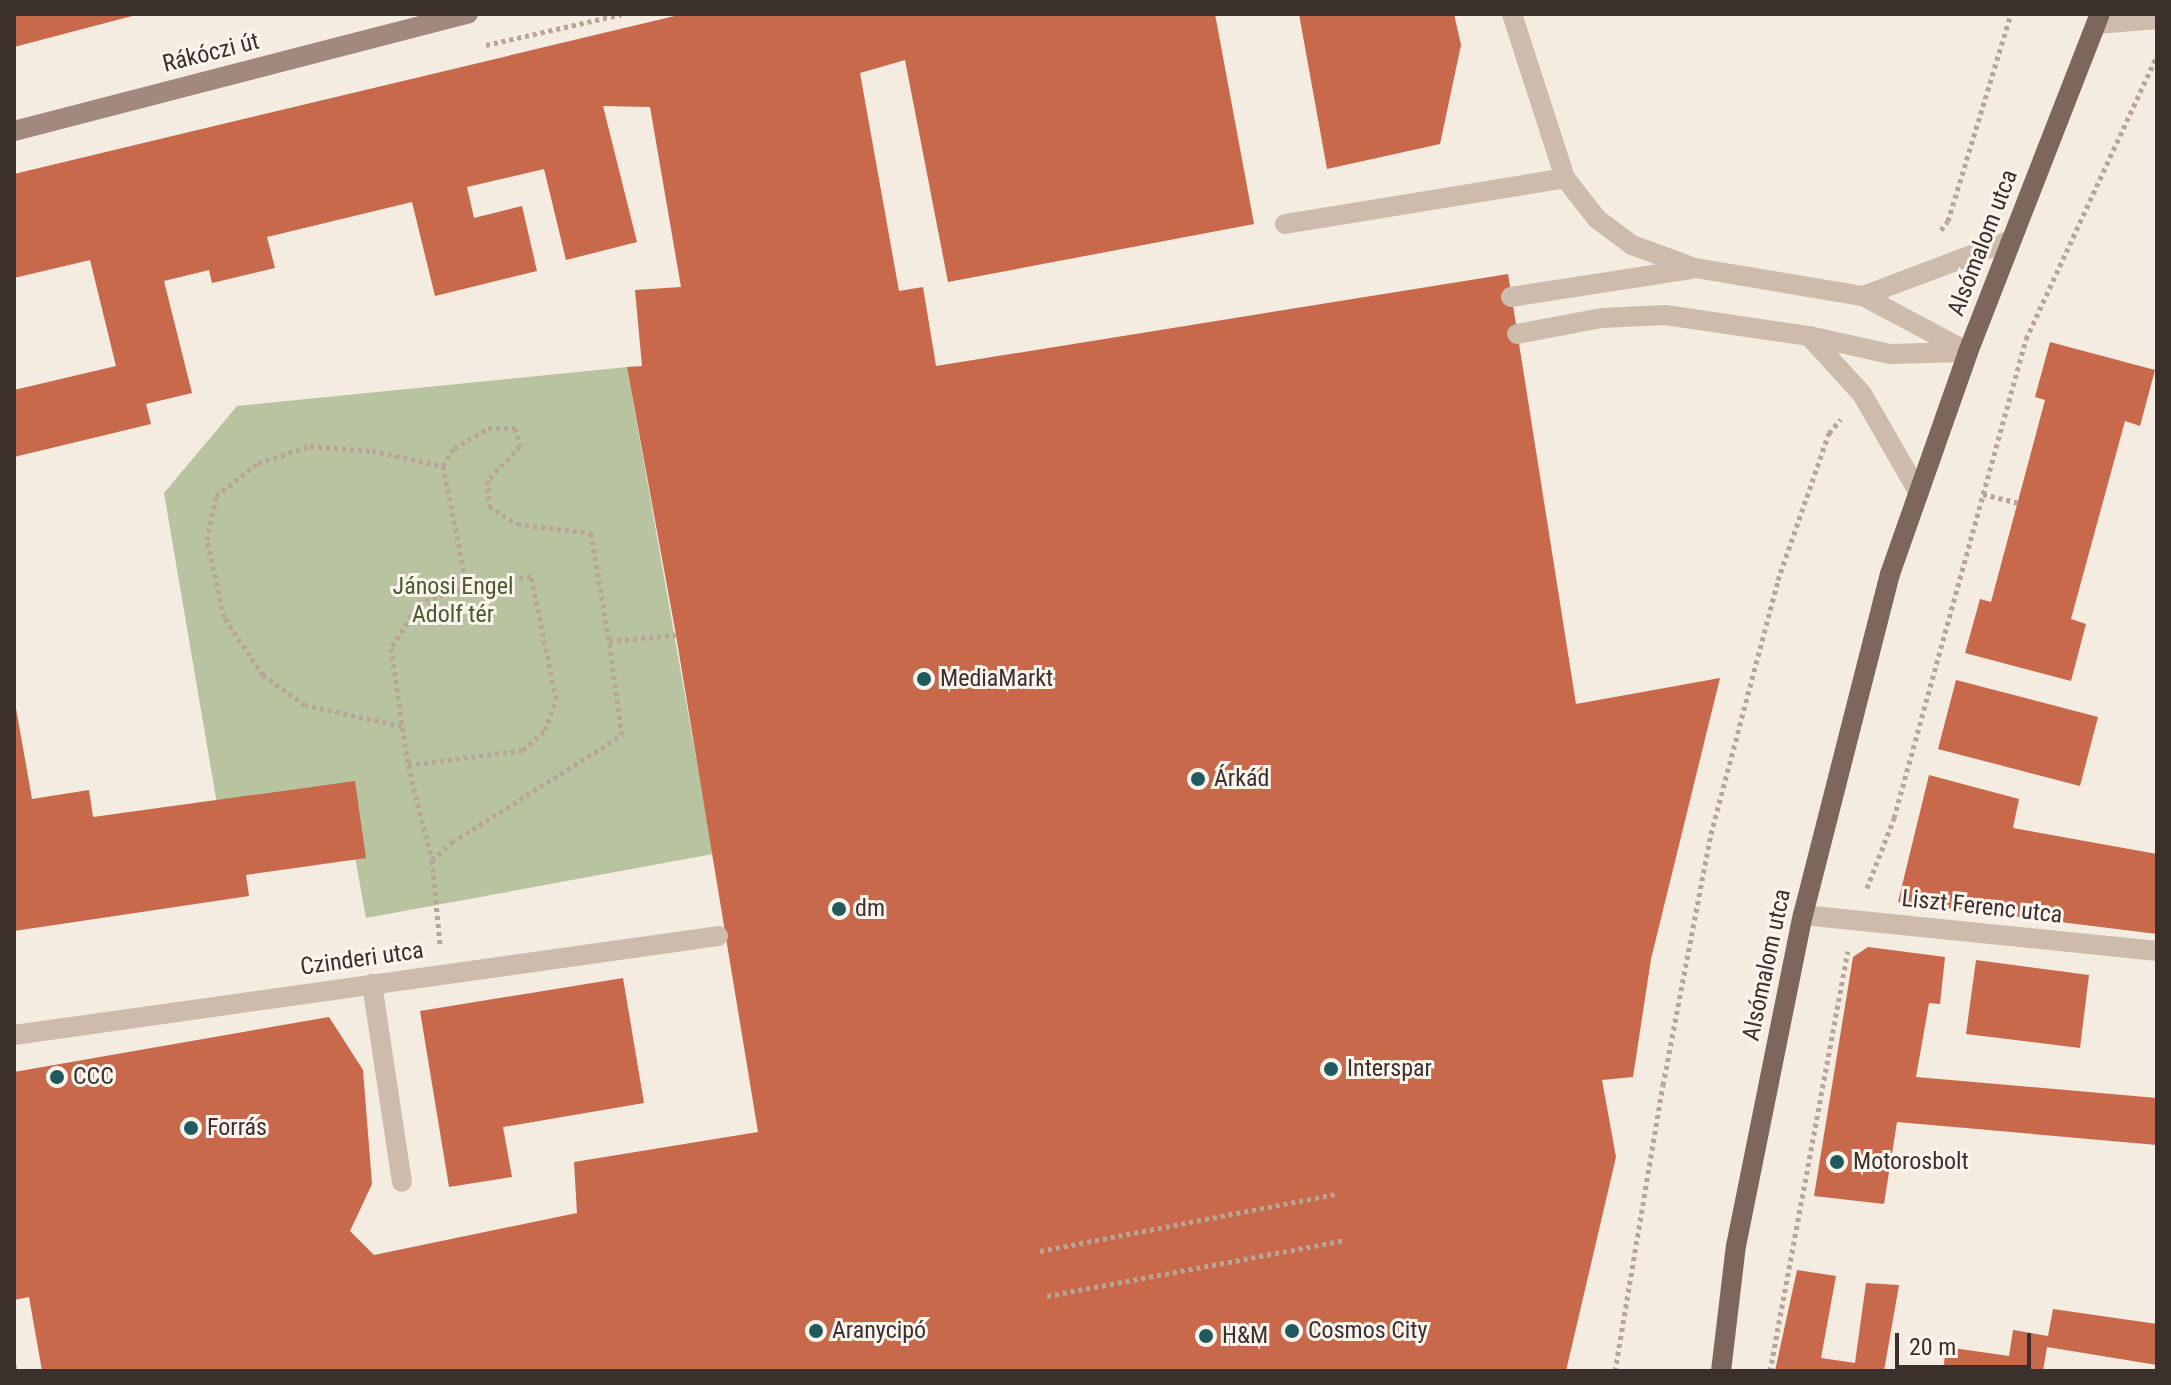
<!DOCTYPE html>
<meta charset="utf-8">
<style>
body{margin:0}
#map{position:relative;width:2171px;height:1385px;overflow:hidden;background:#f4ebe1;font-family:"Roboto Condensed",sans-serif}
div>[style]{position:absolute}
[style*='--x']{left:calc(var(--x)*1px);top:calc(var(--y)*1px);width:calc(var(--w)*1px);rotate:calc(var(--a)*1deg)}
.green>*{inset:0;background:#b8c4a0}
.building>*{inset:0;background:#c8694b}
.path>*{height:5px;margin-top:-2.5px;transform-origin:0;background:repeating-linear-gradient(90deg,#b9a596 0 4px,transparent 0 8px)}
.lane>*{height:20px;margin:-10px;padding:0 10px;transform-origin:10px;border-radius:10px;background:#cdbbac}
.street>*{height:20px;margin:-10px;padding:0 10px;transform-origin:10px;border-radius:10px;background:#cdbbac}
.secondary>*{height:20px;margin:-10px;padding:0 10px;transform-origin:10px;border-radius:10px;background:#a18a7d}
.primary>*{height:20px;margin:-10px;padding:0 10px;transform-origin:10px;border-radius:10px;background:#7d675c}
.dots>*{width:22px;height:22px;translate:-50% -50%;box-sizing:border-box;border:4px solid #fbf5ee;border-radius:50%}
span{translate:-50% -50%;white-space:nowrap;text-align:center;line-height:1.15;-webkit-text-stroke:6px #fbf5ee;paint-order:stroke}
.street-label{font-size:24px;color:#3b302b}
.park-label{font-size:24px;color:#4a5a2e}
.poi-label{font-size:24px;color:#3b302b}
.left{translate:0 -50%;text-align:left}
.frame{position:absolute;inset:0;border:16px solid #3b302b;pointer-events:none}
.scale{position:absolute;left:1895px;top:1333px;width:136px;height:36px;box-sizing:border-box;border:4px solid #3b302b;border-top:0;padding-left:10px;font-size:24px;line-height:28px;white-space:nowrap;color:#3b302b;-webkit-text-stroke:6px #fbf5ee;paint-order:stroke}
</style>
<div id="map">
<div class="green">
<div style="clip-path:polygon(627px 367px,713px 854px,366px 918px,342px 785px,217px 804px,164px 493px,237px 406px)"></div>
</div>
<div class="building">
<div style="clip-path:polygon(14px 14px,136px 14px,136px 15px,14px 47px)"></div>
<div style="clip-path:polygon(683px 14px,1215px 14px,1254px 224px,948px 282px,905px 60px,860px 73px,899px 291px,923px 287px,936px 366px,1508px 274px,1576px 704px,1720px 678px,1651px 959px,1633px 1077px,1602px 1080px,1616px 1157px,1566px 1371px,42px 1371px,29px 1297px,14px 1300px,14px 1072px,329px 1017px,363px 1070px,372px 1184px,350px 1231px,374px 1255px,577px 1213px,574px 1162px,758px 1132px,676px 635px,627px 367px,642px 366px,635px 290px,681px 287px,650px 107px,603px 106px,637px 242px,566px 260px,544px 169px,467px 187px,474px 218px,522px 206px,537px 271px,435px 296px,412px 202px,267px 237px,275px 268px,212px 283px,209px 270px,164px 281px,192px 393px,146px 404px,151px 424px,14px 457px,14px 390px,116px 366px,90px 260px,14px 278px,14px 174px)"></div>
<div style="clip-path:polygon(1299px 14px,1454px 14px,1461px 45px,1440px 144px,1327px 169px)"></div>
<div style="clip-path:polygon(2050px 342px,2155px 370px,2140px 426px,2125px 421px,2071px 619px,2086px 624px,2071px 681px,1965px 653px,1980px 599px,1991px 602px,2045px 400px,2035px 397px)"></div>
<div style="clip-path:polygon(1956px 680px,2098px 717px,2080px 786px,1938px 749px)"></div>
<div style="clip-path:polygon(14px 697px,32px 799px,89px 790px,93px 817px,355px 781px,366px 858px,246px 875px,249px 896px,14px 931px)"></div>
<div style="clip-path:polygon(1929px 775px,2019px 799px,2013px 828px,2157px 854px,2157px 934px,1898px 902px)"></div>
<div style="clip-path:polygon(1868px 947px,1945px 957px,1940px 1004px,1929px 1003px,1916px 1077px,2157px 1098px,2157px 1145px,1897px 1122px,1884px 1204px,1814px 1196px,1853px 957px)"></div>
<div style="clip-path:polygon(1976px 960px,2089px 975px,2080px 1048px,1966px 1034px)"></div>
<div style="clip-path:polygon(623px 978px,644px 1103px,503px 1127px,512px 1177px,449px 1187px,420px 1011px)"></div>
<div style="clip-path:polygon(1797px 1270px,1836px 1276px,1821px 1358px,1855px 1363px,1866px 1283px,1899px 1285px,1884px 1371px,1775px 1371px)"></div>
<div style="clip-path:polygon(2053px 1309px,2157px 1324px,2157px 1365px,2047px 1347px,2043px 1371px,1943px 1371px,1946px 1347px,2009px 1356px,2013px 1330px,2048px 1336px)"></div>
</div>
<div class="path">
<div style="--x:486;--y:45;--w:139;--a:-12.8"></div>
<div style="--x:1941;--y:230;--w:11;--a:-52"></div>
<div style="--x:1948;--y:221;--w:216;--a:-73.1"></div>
<div style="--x:1983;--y:494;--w:36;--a:14"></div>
<div style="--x:467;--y:587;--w:123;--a:-101.2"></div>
<div style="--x:443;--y:466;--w:21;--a:-59"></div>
<div style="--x:454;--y:448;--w:39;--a:-30"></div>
<div style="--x:488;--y:428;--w:27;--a:0"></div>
<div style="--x:515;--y:428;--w:19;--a:74"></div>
<div style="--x:520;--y:446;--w:47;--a:133.3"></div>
<div style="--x:488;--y:480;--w:26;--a:88"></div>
<div style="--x:489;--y:506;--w:33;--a:33"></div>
<div style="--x:517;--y:524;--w:75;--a:6.9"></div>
<div style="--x:591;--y:533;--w:109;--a:80.5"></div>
<div style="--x:609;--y:641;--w:67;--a:-5.1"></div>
<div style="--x:402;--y:726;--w:99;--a:-167.8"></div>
<div style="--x:305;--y:705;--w:52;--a:-144.5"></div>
<div style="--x:263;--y:675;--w:70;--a:-123.9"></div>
<div style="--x:224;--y:617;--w:79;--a:-102.4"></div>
<div style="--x:207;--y:540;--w:45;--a:-78.4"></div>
<div style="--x:216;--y:496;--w:53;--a:-38.2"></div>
<div style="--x:258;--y:463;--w:55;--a:-18.1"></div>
<div style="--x:310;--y:446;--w:62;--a:4.6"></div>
<div style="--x:372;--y:451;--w:73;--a:11.9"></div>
<div style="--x:408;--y:765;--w:116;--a:-7.4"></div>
<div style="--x:523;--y:750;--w:30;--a:-42"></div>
<div style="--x:545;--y:730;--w:33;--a:-70"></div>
<div style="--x:556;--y:699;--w:126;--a:-101.5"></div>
<div style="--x:531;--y:576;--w:65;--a:170.2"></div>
<div style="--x:467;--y:587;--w:49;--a:162.3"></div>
<div style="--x:420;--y:602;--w:54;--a:122.2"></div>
<div style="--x:391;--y:648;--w:118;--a:81.7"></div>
<div style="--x:408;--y:765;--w:98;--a:75.8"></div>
<div style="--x:432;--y:860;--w:84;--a:84.6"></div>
<div style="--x:432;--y:860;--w:27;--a:-42"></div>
<div style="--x:452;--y:842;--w:201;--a:-32.2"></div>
<div style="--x:622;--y:735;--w:95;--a:-97.9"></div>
<div style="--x:1867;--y:888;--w:75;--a:-68.9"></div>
<div style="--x:1894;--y:818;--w:497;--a:-74.6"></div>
<div style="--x:2026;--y:339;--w:313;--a:-65.2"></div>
<div style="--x:1040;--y:1251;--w:302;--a:-10.9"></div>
<div style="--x:1047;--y:1296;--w:303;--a:-10.6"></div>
<div style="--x:14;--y:1365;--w:6;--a:81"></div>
<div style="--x:1615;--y:1371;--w:290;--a:-80.5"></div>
<div style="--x:1663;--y:1085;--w:256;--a:-79.2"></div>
<div style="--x:1711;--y:834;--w:263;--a:-75.2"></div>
<div style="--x:1778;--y:580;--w:156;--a:-70.9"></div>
<div style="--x:1829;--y:433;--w:18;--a:-49"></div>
<div style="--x:1770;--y:1371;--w:427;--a:-79.5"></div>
</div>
<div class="lane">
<div style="--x:1285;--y:224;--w:284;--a:-9.3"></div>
<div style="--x:1565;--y:178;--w:52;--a:52"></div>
<div style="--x:1597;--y:219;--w:44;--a:36.6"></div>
<div style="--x:1632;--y:245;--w:67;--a:20.1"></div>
<div style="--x:1695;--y:268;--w:170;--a:9.5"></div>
<div style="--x:1863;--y:296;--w:119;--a:28.1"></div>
<div style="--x:1863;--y:296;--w:158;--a:-20.7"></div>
<div style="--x:1511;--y:297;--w:182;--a:-8.8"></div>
<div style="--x:1517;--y:334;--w:86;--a:-10.7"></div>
<div style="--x:1602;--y:318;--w:63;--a:-2.7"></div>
<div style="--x:1665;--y:315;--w:146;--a:8.3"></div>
<div style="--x:1809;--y:336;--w:83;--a:12.5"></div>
<div style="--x:1890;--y:354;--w:74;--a:-1.5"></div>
<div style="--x:1809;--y:336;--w:79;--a:47.6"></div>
<div style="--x:1862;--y:394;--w:114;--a:60.1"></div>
</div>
<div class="street">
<div style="--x:1512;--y:14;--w:172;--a:72.1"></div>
<div style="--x:2097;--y:24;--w:60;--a:-4.8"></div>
<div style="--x:1803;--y:915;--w:356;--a:5.8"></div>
<div style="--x:372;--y:984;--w:200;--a:81.4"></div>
<div style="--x:14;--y:1035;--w:711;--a:-8"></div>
</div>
<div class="secondary">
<div style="--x:14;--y:131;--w:469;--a:-14.5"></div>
</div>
<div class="primary">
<div style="--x:1721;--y:1371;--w:126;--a:-83.2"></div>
<div style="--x:1736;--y:1246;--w:338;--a:-78.6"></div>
<div style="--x:1803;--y:915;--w:352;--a:-75.7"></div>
<div style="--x:1890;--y:574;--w:235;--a:-70.6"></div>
<div style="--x:1968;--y:352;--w:363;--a:-68.7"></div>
</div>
<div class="dots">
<div style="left:924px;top:679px;background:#1f5a5e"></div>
<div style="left:1198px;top:779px;background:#1f5a5e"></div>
<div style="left:839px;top:909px;background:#1f5a5e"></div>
<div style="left:1331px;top:1069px;background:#1f5a5e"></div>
<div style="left:57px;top:1077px;background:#1f5a5e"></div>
<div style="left:191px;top:1128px;background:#1f5a5e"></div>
<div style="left:1837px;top:1162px;background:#1f5a5e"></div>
<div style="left:816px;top:1331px;background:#1f5a5e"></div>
<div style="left:1292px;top:1331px;background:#1f5a5e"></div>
<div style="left:1206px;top:1336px;background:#1f5a5e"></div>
</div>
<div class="street-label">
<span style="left:211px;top:53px;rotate:-14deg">Rákóczi út</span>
<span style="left:1983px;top:243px;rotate:-69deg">Alsómalom utca</span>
<span style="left:1982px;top:907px;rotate:6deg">Liszt Ferenc utca</span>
<span style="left:362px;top:959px;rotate:-8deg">Czinderi utca</span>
<span style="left:1767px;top:965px;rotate:-78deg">Alsómalom utca</span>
</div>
<div class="park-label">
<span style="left:453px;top:601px">Jánosi Engel<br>Adolf tér</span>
</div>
<div class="poi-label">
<span class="left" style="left:940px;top:679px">MediaMarkt</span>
<span class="left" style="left:1214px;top:779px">Árkád</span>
<span class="left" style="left:855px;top:909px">dm</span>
<span class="left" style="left:1347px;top:1069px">Interspar</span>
<span class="left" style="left:73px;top:1077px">CCC</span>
<span class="left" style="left:207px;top:1128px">Forrás</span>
<span class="left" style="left:1853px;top:1162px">Motorosbolt</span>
<span class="left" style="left:832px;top:1331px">Aranycipó</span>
<span class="left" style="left:1308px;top:1331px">Cosmos City</span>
<span class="left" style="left:1222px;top:1336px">H&amp;M</span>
</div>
<div class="frame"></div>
<div class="scale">20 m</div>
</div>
